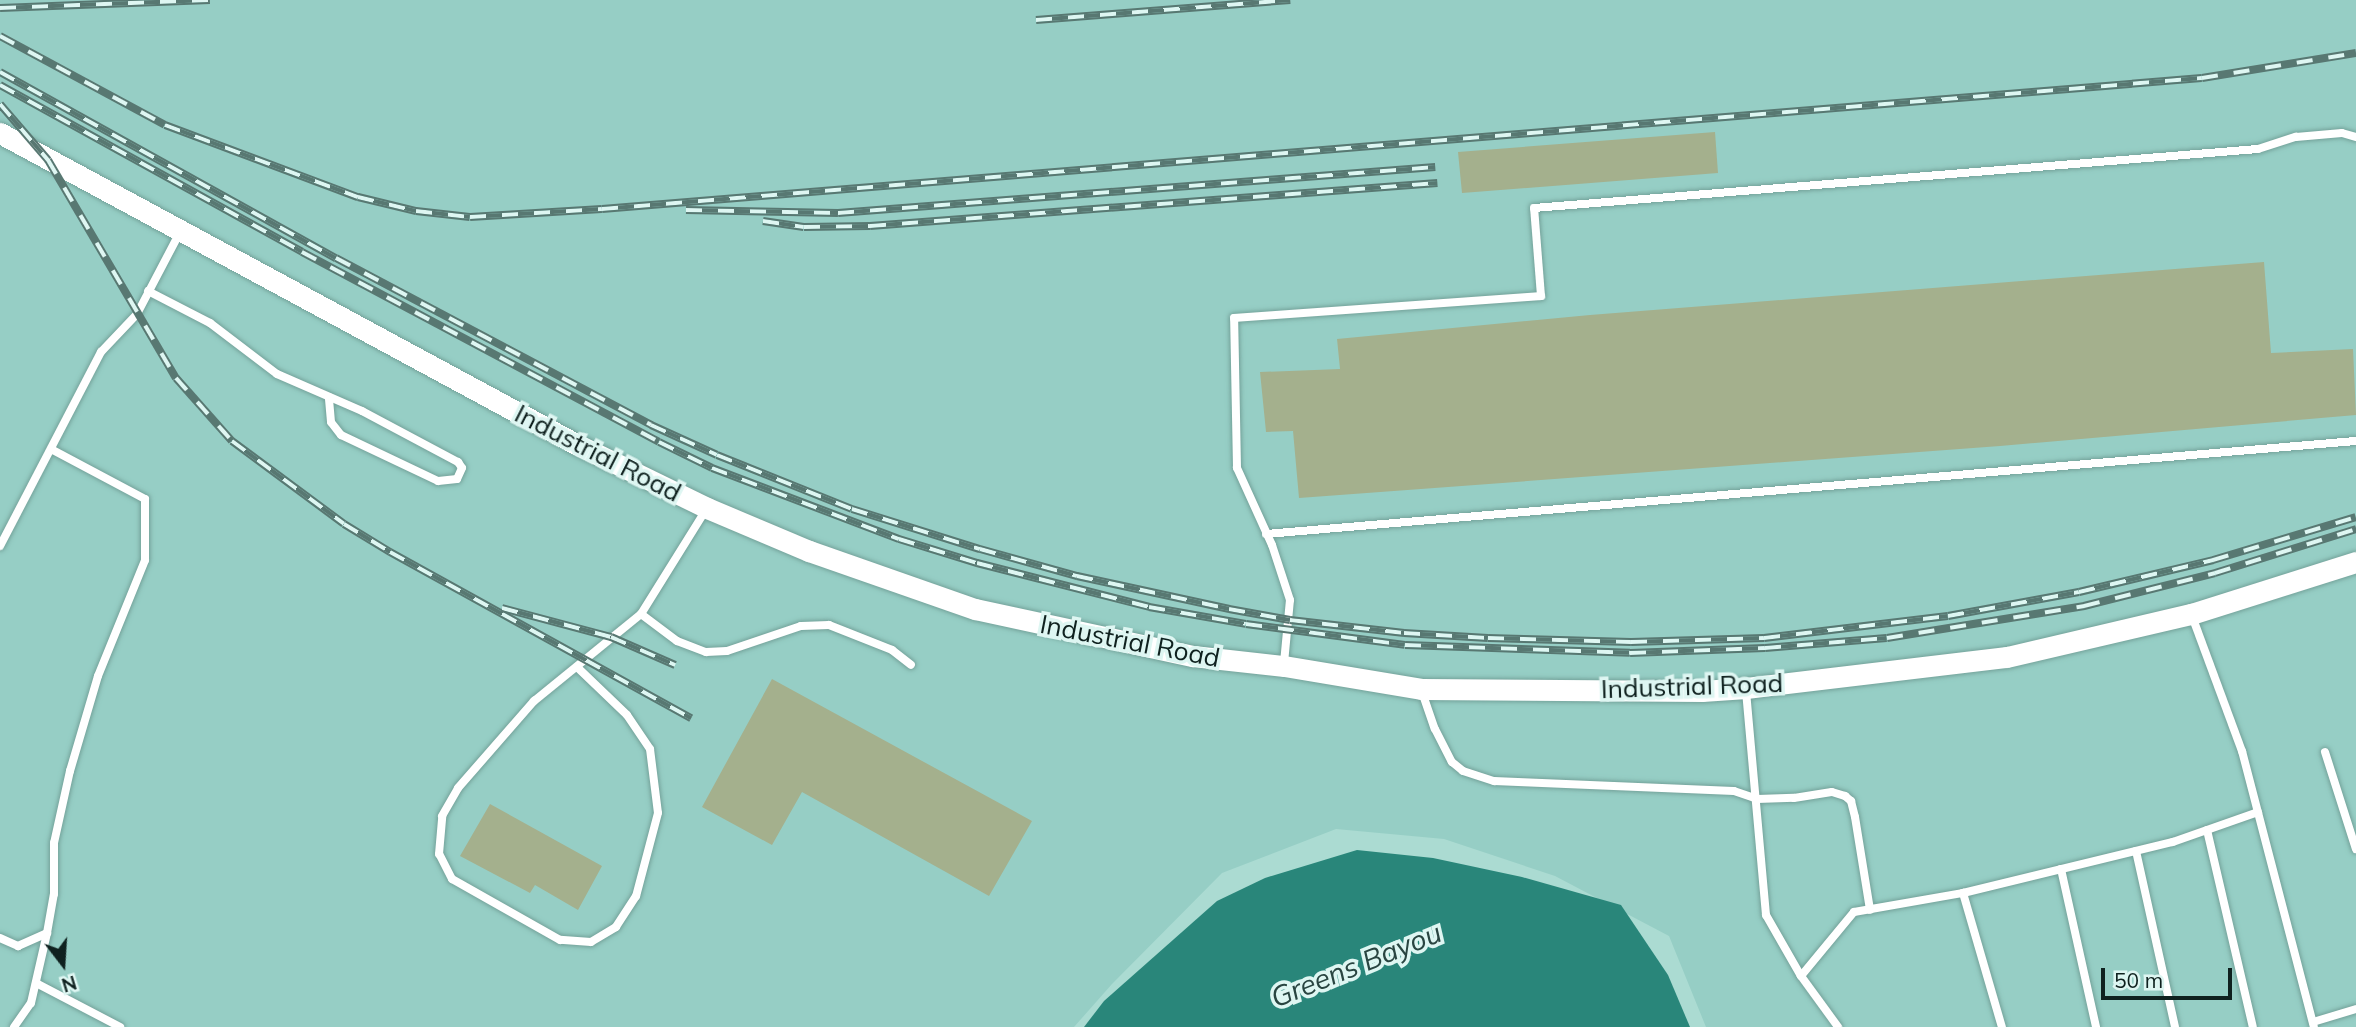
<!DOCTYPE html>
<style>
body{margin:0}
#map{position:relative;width:2356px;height:1027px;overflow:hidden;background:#abdbd2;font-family:Mulish,sans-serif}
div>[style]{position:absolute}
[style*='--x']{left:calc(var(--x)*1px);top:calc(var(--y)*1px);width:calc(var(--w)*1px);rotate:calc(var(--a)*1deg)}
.built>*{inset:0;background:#96cec5}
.water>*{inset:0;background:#29867a}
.building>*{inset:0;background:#a4b08d}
.roads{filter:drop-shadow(0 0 2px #74a29a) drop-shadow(0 0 2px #74a29a)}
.service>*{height:8px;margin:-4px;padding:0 4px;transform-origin:4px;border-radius:4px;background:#fff}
.tertiary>*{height:21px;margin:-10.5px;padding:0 10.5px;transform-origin:10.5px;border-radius:10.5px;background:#fff}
.rail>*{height:8px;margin-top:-4px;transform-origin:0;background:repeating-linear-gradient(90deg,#def6f2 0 16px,#587872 0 32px);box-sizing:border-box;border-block:2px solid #587872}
span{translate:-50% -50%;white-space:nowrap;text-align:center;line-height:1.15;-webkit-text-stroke:7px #def6f2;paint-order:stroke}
.street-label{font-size:26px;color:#0f211f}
.water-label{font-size:28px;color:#294541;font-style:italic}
.north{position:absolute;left:28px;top:929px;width:70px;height:70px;-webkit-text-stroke:5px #def6f2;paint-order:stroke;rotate:163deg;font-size:19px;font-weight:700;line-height:28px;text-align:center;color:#0f211f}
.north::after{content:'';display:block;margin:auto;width:24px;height:32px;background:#0f211f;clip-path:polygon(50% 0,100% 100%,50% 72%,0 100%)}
.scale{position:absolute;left:2101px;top:968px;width:131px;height:32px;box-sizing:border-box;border:4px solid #0f211f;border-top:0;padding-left:9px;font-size:21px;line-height:24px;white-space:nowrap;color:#0f211f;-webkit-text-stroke:5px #def6f2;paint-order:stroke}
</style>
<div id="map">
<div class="built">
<div style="clip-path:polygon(0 0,2356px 0,2356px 1027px,1706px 1027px,1669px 936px,1555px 876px,1444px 839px,1336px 829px,1222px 873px,1112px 984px,1074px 1027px,0 1027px)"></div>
</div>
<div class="water">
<div style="clip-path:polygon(1357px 850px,1433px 858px,1522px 877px,1621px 905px,1668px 975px,1690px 1027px,1084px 1027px,1104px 1001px,1217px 901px,1265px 878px)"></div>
</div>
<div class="building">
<div style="clip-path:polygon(1715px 132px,1718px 173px,1462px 193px,1458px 152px)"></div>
<div style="clip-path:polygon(2264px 262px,2271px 353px,2353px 349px,2356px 415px,2000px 446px,1299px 498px,1293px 431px,1266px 432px,1260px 372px,1340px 369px,1337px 339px,1590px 315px)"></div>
<div style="clip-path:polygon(772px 679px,1032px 821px,989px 896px,802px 792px,772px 845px,702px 807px)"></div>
<div style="clip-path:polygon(490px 804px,602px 866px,578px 910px,535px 885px,530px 893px,460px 856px)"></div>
</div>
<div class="roads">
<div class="service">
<div style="--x:148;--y:291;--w:70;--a:27.3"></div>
<div style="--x:210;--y:323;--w:84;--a:37.3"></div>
<div style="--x:277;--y:374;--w:93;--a:23.5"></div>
<div style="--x:362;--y:411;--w:109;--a:28"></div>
<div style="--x:458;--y:462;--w:7;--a:56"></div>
<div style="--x:462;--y:468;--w:12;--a:114"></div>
<div style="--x:457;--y:479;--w:19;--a:174"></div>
<div style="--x:438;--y:481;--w:107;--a:-154.6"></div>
<div style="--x:341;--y:435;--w:16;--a:-128"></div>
<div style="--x:331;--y:422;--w:25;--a:-95"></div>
<div style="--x:707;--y:508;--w:125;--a:121.9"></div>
<div style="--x:641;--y:614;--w:45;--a:36.9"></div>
<div style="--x:677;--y:641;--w:31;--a:21"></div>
<div style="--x:706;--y:652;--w:21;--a:-3"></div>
<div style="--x:727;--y:651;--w:78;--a:-18.7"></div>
<div style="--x:801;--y:626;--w:28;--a:-2"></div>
<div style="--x:829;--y:625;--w:68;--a:21.6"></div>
<div style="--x:892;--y:650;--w:24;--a:38"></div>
<div style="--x:1266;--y:534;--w:1094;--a:-4.88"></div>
<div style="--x:0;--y:546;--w:219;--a:-62.5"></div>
<div style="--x:101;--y:352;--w:52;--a:-46.5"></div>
<div style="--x:137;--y:314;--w:93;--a:-62.3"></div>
<div style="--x:2192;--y:616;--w:144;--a:69.7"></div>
<div style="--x:2242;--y:751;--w:285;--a:75.4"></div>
<div style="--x:1284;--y:663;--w:63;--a:-84.6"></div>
<div style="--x:1290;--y:600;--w:58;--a:-108.1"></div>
<div style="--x:1272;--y:545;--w:85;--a:-114.4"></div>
<div style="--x:1237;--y:468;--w:150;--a:-91.1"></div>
<div style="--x:1234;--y:318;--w:308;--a:-4.1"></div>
<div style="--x:1541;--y:296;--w:88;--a:-94.5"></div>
<div style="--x:1534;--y:208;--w:726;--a:-4.66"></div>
<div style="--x:2258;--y:149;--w:40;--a:-18"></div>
<div style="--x:2296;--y:137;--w:46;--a:-5"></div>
<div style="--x:2342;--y:133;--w:15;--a:16"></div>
<div style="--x:577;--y:667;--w:69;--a:43.8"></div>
<div style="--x:627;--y:715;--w:41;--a:55.9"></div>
<div style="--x:650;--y:749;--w:64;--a:82.9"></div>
<div style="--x:658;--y:813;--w:86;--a:104.8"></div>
<div style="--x:636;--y:896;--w:37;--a:123"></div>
<div style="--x:616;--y:927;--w:29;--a:149"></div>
<div style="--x:591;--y:942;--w:31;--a:-176"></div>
<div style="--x:560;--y:940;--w:124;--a:-150.5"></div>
<div style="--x:452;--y:879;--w:28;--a:-117"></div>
<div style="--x:439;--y:854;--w:38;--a:-85"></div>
<div style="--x:442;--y:816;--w:32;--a:-60"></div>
<div style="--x:458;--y:788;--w:116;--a:-48.9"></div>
<div style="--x:534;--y:701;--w:138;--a:-39.1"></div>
<div style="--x:1746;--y:691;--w:225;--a:84.9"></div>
<div style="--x:1766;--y:915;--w:70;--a:60.2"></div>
<div style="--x:1801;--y:976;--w:63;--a:54"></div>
<div style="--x:1422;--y:692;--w:39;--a:71"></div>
<div style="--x:1435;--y:729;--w:37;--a:63"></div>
<div style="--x:1452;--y:762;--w:14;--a:39"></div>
<div style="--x:1463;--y:771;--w:33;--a:18"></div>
<div style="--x:1494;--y:781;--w:240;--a:2.4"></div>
<div style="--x:1734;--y:791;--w:24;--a:19"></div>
<div style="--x:1757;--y:799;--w:37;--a:-2"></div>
<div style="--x:1794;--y:798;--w:38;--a:-9"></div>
<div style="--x:1832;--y:792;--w:14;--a:17"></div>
<div style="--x:1845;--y:796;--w:8;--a:40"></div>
<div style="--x:1851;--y:801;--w:16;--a:76"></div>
<div style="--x:1855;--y:817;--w:94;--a:80.8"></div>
<div style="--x:2325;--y:752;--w:102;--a:72.3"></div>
<div style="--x:2207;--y:830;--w:202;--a:76.9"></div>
<div style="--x:2136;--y:851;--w:180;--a:77.5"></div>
<div style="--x:2061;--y:869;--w:162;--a:77.5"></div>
<div style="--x:1963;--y:893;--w:140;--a:73.8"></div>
<div style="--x:0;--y:938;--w:20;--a:24"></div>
<div style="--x:18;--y:946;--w:32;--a:-24"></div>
<div style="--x:47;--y:933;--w:40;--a:-80"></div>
<div style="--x:54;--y:894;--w:51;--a:-90"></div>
<div style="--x:54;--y:843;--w:74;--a:-77.5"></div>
<div style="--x:70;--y:771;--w:99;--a:-73.6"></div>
<div style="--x:98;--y:676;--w:125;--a:-67.9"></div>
<div style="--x:145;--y:560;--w:61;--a:-90"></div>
<div style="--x:145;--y:499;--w:106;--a:-152"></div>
<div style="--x:1801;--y:976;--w:83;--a:-50.4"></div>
<div style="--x:1854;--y:912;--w:111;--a:-9.9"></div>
<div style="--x:1963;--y:893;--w:216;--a:-13.7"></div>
<div style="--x:2173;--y:842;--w:90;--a:-19.4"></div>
<div style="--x:36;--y:983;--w:95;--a:27.6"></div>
<div style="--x:2313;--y:1022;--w:45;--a:-16.8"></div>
<div style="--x:14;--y:1027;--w:29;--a:-55"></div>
<div style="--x:31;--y:1003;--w:72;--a:-77.1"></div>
</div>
<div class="tertiary">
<div style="--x:0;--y:133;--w:655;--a:28.37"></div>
<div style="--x:576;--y:444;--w:146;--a:26"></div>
<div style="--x:707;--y:508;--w:111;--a:22.9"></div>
<div style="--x:809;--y:551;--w:176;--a:19.3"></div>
<div style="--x:975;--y:609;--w:223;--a:12.2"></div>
<div style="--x:1193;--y:656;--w:92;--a:6.3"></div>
<div style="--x:1284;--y:666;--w:139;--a:9.5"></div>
<div style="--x:1421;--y:689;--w:281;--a:0.4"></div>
<div style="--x:1702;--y:691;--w:44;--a:-3.9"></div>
<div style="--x:1746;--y:688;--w:263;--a:-6.8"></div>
<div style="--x:2007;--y:657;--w:189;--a:-13.2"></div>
<div style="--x:2191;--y:614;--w:173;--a:-17.5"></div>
</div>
</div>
<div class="rail">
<div style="--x:0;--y:8;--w:210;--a:-2.2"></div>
<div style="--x:1036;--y:20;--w:255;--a:-4.5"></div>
<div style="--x:0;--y:36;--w:187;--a:28.3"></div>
<div style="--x:165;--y:125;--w:206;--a:20.5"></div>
<div style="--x:358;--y:197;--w:60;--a:13.6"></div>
<div style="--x:416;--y:211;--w:54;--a:6.3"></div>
<div style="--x:470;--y:217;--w:132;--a:-3.5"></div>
<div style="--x:602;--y:209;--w:1605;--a:-4.68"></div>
<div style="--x:2202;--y:78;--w:156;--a:-9.2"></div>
<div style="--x:0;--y:72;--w:384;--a:29"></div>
<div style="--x:336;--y:258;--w:357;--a:27.9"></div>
<div style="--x:651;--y:425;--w:72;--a:24.4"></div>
<div style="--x:717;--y:455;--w:145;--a:21.8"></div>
<div style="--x:852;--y:509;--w:134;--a:17.4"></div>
<div style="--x:980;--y:549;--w:101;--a:15.6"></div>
<div style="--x:1077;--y:576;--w:156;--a:12.2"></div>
<div style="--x:1229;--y:609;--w:62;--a:10.2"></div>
<div style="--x:1290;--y:620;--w:115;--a:6.5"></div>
<div style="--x:1404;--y:633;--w:84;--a:3.4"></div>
<div style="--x:1488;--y:638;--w:143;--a:1.6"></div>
<div style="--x:1631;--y:642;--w:133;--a:-1.7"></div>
<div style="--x:1764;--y:638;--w:185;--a:-6.8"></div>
<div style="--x:1948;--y:616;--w:133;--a:-10.4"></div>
<div style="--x:2079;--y:592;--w:138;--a:-13.4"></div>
<div style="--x:2213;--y:560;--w:149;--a:-16.7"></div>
<div style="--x:0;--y:85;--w:345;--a:28.9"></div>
<div style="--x:302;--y:252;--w:404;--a:28"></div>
<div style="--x:659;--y:442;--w:59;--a:26.1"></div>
<div style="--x:712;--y:468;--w:200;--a:20.8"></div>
<div style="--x:899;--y:539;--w:82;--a:17.1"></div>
<div style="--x:977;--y:563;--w:178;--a:14.3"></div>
<div style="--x:1149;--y:607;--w:98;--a:9.9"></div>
<div style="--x:1246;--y:624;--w:160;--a:7.5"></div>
<div style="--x:1405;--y:645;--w:225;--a:2"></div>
<div style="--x:1630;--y:653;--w:135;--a:-2.1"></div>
<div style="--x:1765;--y:648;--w:122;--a:-4.7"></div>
<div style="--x:1887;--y:638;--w:200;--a:-9.2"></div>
<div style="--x:2084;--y:606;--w:135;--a:-14.1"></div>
<div style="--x:2215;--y:573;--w:148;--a:-17.3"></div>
<div style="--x:0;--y:104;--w:74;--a:49.4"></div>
<div style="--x:48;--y:160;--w:253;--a:59.6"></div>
<div style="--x:176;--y:378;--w:84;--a:48.4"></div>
<div style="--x:232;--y:441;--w:139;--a:36.5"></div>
<div style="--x:344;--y:524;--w:54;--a:31.3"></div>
<div style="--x:390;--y:552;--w:344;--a:28.9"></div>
<div style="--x:686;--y:210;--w:152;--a:1.1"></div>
<div style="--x:838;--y:213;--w:599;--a:-4.41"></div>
<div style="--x:763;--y:221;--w:41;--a:8.3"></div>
<div style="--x:804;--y:227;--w:66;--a:-0.9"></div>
<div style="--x:870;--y:226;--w:569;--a:-4.34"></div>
<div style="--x:502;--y:608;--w:113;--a:14.9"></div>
<div style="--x:611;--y:637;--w:70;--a:23.6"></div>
</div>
<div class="street-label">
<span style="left:598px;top:453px;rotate:27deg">Industrial Road</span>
<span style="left:1130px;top:641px;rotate:11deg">Industrial Road</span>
<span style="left:1692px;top:686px;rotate:-2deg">Industrial Road</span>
</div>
<div class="water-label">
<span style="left:1356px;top:965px;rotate:-22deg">Greens Bayou</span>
</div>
<div class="north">N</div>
<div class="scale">50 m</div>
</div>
